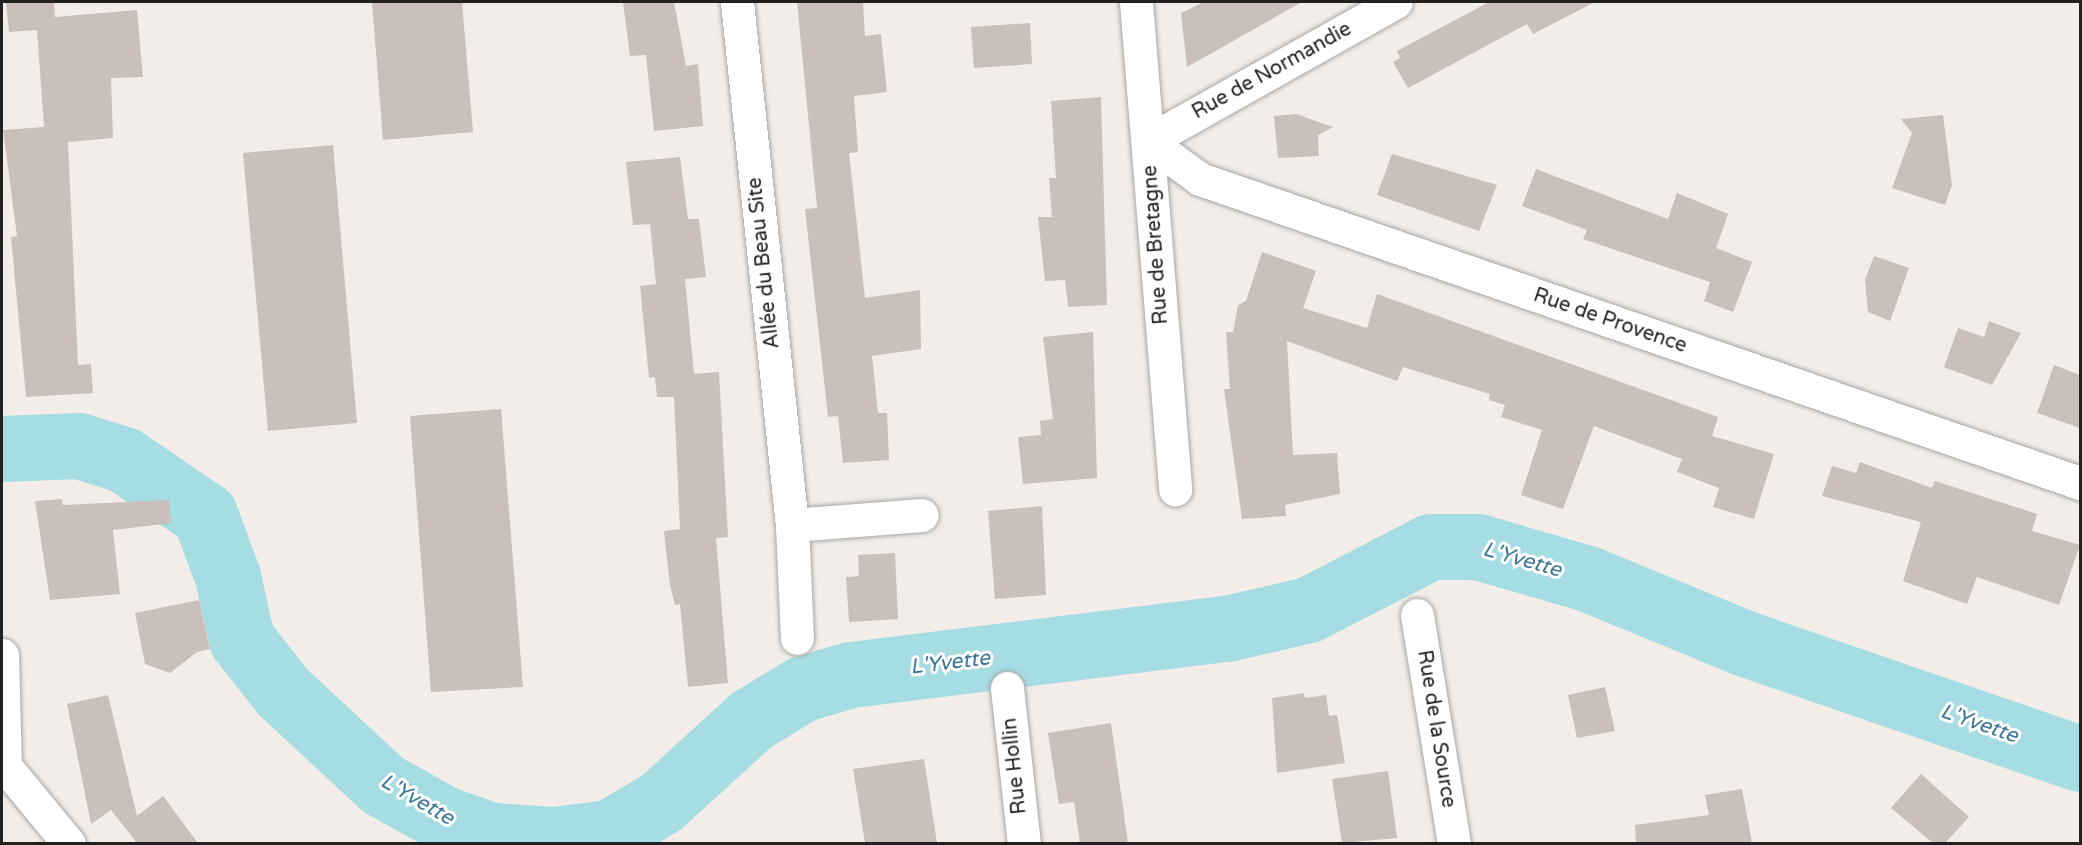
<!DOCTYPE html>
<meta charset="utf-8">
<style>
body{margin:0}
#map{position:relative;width:2082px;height:845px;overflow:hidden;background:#f2ede8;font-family:"Varela Round",sans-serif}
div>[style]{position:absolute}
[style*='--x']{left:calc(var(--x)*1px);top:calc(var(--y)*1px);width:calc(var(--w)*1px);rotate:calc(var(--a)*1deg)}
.river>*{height:66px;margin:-33px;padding:0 33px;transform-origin:33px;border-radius:33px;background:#a6dde2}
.building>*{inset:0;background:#cabfba}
.roads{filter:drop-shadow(0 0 2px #a8a8a8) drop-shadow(0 0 2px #a8a8a8)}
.street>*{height:33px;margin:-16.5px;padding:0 16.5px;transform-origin:16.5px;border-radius:16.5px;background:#fff}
span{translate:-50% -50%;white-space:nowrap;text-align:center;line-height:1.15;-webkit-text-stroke:6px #fff;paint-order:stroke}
.street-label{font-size:20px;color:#212121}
.water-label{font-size:21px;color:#3c7797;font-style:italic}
.frame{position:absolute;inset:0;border:3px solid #212121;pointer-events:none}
</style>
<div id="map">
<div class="river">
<div style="--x:2;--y:449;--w:77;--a:-2.2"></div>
<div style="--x:79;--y:446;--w:47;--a:17.3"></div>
<div style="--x:124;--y:460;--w:98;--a:34.2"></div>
<div style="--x:205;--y:515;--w:66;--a:69.6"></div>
<div style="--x:228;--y:577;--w:65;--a:77.5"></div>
<div style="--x:242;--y:640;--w:66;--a:51.7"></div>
<div style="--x:283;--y:692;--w:137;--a:42.9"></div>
<div style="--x:383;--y:785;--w:70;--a:29.1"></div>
<div style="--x:444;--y:819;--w:51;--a:19.5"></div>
<div style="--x:492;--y:836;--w:62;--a:3.7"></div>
<div style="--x:554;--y:840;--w:56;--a:-7.1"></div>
<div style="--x:610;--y:833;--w:59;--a:-30.5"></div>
<div style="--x:661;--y:803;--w:123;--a:-42.4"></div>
<div style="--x:752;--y:720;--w:60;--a:-31.3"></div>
<div style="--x:803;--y:689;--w:50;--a:-16.3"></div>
<div style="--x:851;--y:675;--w:379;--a:-7"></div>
<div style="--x:1227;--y:629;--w:84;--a:-13"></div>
<div style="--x:1309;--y:610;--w:137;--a:-27.3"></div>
<div style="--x:1431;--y:547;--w:47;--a:0"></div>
<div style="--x:1478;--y:547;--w:115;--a:16.2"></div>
<div style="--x:1588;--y:579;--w:168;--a:22.4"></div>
<div style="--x:1743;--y:643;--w:356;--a:19"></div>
</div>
<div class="building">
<div style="clip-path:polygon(6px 2px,54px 2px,55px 17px,137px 10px,143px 77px,111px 78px,113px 138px,68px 142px,78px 365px,91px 364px,93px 393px,26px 397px,11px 237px,17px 236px,3px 130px,44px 127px,37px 30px,9px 32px)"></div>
<div style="clip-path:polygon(372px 2px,462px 2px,473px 132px,383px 140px)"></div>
<div style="clip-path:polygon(623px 2px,674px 2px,686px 66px,698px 64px,703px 126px,654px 131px,646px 55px,630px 56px)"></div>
<div style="clip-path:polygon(797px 2px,863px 2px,865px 36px,881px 34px,887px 92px,854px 96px,858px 152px,849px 153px,865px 298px,920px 290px,921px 349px,872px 356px,878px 413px,887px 413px,889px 460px,843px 463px,838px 416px,828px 417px,805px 209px,817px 208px)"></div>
<div style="clip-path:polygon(1204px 2px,1302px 2px,1187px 67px,1181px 13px)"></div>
<div style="clip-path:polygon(1489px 2px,1595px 2px,1533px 34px,1527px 24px,1408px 88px,1393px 62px,1400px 58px,1397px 51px)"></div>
<div style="clip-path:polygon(1030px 23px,1032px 64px,974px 68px,971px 27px)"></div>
<div style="clip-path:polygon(1101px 97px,1107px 305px,1068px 307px,1065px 280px,1045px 281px,1038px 217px,1052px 217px,1049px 178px,1056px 178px,1051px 101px)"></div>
<div style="clip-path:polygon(1296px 114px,1333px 127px,1318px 135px,1319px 156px,1278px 158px,1274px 116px)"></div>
<div style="clip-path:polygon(1943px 115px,1952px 185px,1945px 205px,1892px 188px,1912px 133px,1901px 119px)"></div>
<div style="clip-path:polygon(333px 145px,357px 423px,268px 431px,243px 153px)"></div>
<div style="clip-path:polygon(1392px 154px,1497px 185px,1479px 231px,1377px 195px)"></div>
<div style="clip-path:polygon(680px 157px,688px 219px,699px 219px,706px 277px,685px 279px,694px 374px,719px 372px,728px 537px,716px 538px,728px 683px,688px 687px,680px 604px,675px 605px,670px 585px,664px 531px,680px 529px,674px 397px,657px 397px,655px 377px,649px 378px,640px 286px,656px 284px,650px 224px,633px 225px,626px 162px)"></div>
<div style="clip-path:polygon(1536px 169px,1668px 219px,1677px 193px,1728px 214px,1716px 248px,1752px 262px,1733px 312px,1704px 301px,1710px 282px,1583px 239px,1587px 230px,1522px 206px)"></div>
<div style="clip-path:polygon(1262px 252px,1316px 271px,1303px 308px,1367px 328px,1377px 294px,1718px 417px,1712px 436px,1774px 454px,1754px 519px,1713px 507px,1719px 488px,1677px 472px,1682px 459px,1594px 426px,1563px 509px,1521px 495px,1542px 430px,1501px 417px,1505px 405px,1489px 400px,1490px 394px,1403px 367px,1397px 381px,1287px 341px,1293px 455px,1337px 453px,1340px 494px,1285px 505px,1286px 516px,1242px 519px,1224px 389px,1230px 389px,1226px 332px,1233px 332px,1238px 305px,1246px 301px)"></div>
<div style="clip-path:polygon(1874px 256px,1909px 268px,1890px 321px,1868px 312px,1865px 280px)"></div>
<div style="clip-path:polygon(1989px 321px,2021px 333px,1992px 385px,1944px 367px,1958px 328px,1984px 337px)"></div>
<div style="clip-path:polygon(1093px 332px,1097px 478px,1023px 484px,1018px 437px,1041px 435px,1040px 421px,1053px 419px,1043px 337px)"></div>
<div style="clip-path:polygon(2054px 365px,2080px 375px,2080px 428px,2037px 413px)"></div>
<div style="clip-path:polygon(501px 409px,523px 687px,431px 692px,410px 416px)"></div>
<div style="clip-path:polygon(1860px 462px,1932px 488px,1935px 481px,2037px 514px,2032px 531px,2080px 545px,2059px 605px,1977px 577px,1967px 604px,1903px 581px,1921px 522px,1822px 496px,1832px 466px,1856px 473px)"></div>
<div style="clip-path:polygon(62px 499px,63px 505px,169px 500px,171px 523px,113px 530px,120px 594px,50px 600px,35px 501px)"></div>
<div style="clip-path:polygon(1042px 506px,1046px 595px,995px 599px,988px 511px)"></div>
<div style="clip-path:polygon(895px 553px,898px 619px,849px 622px,846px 577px,859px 576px,858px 555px)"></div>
<div style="clip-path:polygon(199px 600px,210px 649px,197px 652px,170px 673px,145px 664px,135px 613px)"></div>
<div style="clip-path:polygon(1605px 687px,1615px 731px,1577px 738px,1568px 695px)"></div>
<div style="clip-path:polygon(1304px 693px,1305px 698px,1326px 695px,1329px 716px,1337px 715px,1345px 763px,1277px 773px,1272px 698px)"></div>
<div style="clip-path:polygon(108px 695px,137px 816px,163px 796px,198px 843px,137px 843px,111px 810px,91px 824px,67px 704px)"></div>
<div style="clip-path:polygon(1111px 723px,1128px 843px,1080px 843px,1074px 802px,1059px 804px,1048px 733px)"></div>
<div style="clip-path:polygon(924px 759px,937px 843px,865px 843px,853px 769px)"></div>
<div style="clip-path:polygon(1388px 771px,1397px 838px,1342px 843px,1332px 779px)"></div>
<div style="clip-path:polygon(1921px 774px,1969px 817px,1945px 843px,1933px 843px,1891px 808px)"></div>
<div style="clip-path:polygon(1742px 789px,1752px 843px,1636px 843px,1635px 825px,1709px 815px,1705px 795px)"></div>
</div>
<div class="roads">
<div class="street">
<div style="--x:737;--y:2;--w:526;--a:84"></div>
<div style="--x:792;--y:525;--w:130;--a:-4.4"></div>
<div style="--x:1136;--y:2;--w:489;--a:85.4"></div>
<div style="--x:1148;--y:141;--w:64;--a:36.2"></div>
<div style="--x:1200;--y:179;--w:931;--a:19.06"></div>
<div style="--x:1148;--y:141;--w:284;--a:-29.3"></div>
<div style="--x:792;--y:525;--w:113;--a:87.5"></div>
<div style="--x:1417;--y:615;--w:232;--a:80.8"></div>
<div style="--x:2;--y:655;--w:111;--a:88.5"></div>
<div style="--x:5;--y:766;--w:101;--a:50.6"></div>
<div style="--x:1007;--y:688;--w:157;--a:83.8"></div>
</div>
</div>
<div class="street-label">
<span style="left:1272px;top:71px;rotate:-29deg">Rue de Normandie</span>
<span style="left:1156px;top:245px;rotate:-94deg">Rue de Bretagne</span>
<span style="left:764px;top:263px;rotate:-96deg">Allée du Beau Site</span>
<span style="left:1610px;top:321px;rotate:19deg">Rue de Provence</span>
<span style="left:1436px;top:729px;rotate:81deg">Rue de la Source</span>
<span style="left:1015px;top:766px;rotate:-96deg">Rue Hollin</span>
</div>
<div class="water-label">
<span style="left:1522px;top:560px;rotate:16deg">L'Yvette</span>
<span style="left:950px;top:663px;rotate:-7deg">L'Yvette</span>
<span style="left:1979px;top:724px;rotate:19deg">L'Yvette</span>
<span style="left:417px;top:800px;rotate:30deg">L'Yvette</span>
</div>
<div class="frame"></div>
</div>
